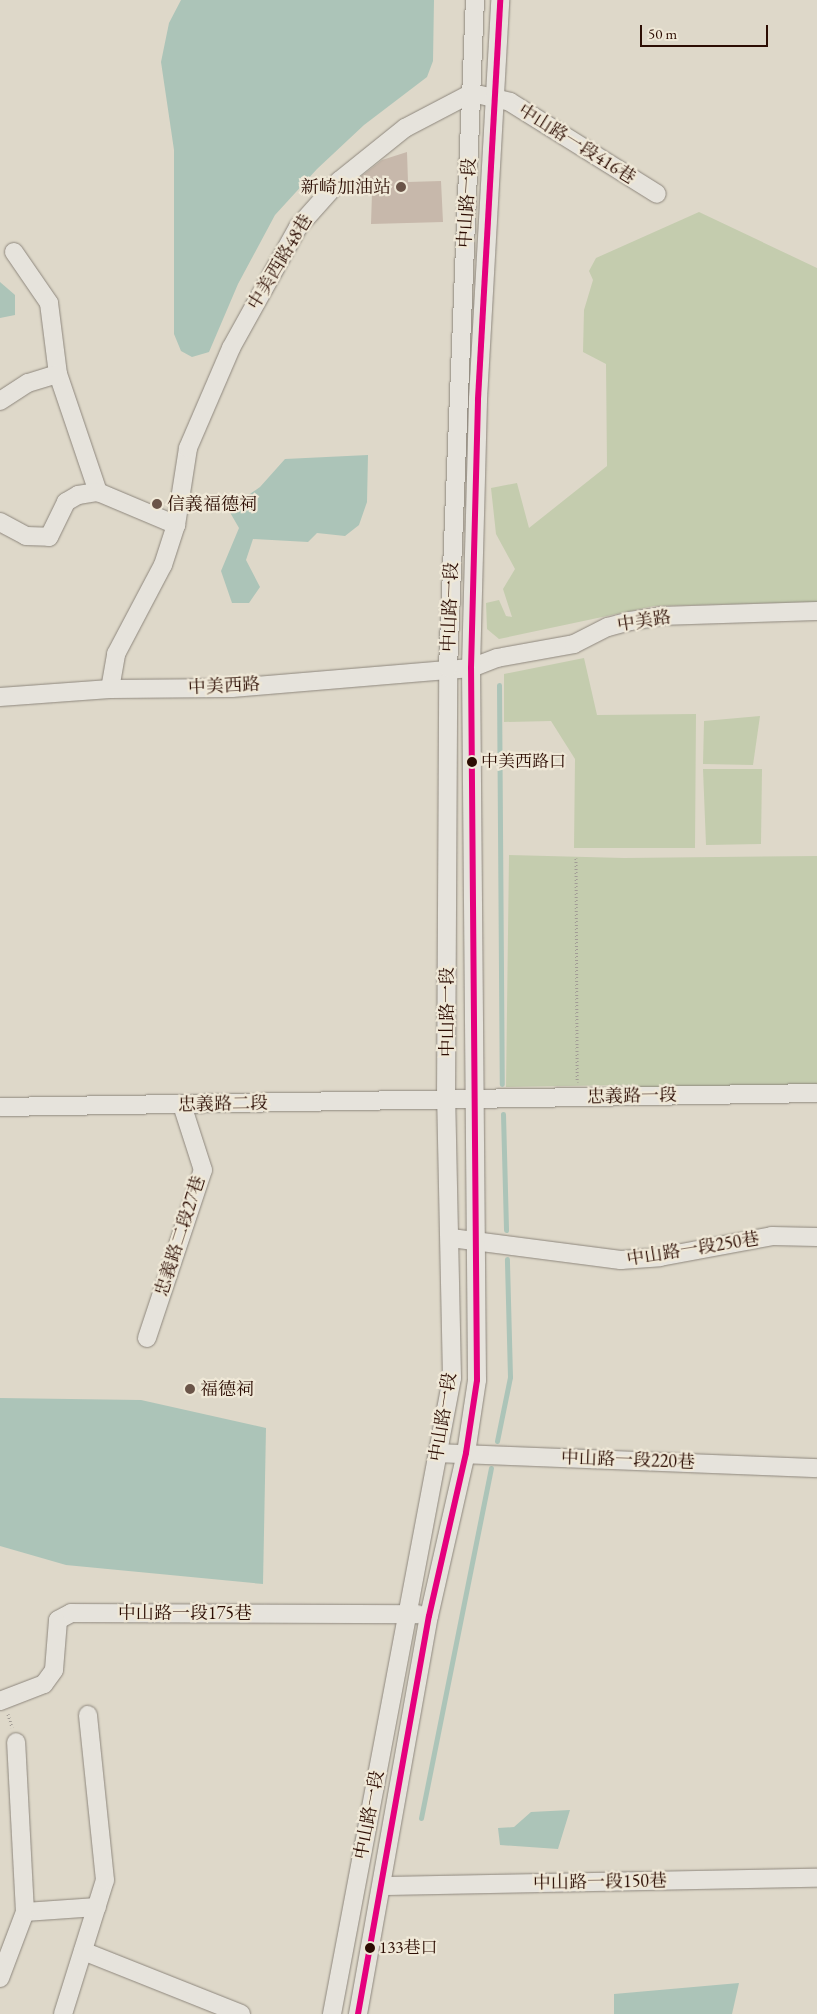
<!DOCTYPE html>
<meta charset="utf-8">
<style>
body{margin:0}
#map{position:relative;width:817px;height:2014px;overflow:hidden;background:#ded8c9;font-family:"EB Garamond","Noto Serif TC",serif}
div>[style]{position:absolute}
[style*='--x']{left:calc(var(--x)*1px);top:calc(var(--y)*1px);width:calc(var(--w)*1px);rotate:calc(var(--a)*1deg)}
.green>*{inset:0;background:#c4ccae}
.water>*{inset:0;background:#acc4b8}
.stream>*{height:5px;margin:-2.5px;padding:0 2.5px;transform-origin:2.5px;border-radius:2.5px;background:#acc4b8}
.building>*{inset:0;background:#c7b8ab}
.path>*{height:3px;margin-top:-1.5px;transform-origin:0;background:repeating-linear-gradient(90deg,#a29c95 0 1px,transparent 0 3.5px)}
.roads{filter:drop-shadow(0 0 1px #8e877d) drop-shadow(0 0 1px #8e877d)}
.minor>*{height:18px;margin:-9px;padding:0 9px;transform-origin:9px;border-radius:9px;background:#e6e3dc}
.bus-1>*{height:6px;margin:-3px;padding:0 3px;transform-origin:3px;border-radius:3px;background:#e5007d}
.dots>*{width:14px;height:14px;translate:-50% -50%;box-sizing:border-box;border:2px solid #efe8d7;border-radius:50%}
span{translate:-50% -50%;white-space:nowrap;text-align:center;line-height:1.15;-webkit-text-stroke:4.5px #efe8d7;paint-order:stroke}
.bus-label{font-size:17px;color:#2c0d03}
.left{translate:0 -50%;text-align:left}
.street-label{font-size:18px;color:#2c0d03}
.poi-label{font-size:18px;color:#2c0d03}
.right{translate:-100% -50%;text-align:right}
.scale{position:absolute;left:640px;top:25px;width:128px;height:22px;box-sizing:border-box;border:2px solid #2c0d03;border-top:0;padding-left:6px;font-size:15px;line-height:18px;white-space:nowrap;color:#2c0d03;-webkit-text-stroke:4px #efe8d7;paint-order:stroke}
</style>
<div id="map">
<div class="green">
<div style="clip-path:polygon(699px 212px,817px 268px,817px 602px,654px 606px,499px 639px,487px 629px,486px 603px,499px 600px,506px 616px,512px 617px,503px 589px,515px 569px,496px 534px,491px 488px,517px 483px,529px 528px,607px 466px,606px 364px,583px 352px,584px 310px,593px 280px,589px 271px,596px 258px)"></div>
<div style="clip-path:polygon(584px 658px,597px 715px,696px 714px,695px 848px,574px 848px,575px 759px,551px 721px,504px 722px,504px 674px)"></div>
<div style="clip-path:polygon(760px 716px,753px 765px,703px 764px,704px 721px)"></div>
<div style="clip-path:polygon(703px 769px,762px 769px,761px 844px,706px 845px)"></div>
<div style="clip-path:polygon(509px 855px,624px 858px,817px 856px,817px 1094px,674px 1096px,628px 1085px,506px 1087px)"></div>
</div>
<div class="water">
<div style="clip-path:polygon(181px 0,434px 0,433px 61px,427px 77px,364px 125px,317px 169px,275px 215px,238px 284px,209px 352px,192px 357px,181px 351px,174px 334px,174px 150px,161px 62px,169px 23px)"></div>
<div style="clip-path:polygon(0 282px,15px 295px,15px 315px,0 318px)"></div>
<div style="clip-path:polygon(368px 455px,367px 502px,359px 525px,345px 536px,317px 533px,308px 542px,253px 539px,246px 560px,260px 587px,249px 603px,232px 603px,221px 571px,239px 528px,228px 509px,260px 487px,285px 459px)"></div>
<div style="clip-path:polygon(0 1398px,141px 1400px,266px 1428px,263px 1584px,66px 1565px,0 1546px)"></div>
<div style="clip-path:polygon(570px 1810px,558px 1849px,500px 1845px,498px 1828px,514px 1827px,531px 1812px)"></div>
<div style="clip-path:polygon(739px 1983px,732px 2014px,614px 2014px,614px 1994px)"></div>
</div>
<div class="stream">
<div style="--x:499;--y:685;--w:399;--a:89.6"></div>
<div style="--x:503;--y:1114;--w:116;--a:88.5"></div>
<div style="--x:497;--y:1441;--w:65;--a:-78.5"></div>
<div style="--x:510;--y:1377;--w:118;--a:-91.5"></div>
<div style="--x:421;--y:1818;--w:357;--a:-78.7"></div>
</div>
<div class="building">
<div style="clip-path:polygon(407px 152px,408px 182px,441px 181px,443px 222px,371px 224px,372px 193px,360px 193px,359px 178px,382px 160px)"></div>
</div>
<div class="path">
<div style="--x:576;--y:858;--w:224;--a:89.7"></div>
<div style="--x:8;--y:1714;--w:14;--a:73"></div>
</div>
<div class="roads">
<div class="minor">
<div style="--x:14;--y:252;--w:62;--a:55.5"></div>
<div style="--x:49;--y:303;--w:72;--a:82.8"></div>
<div style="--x:58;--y:374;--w:125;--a:71.3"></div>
<div style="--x:0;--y:401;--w:33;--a:-33"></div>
<div style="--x:28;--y:383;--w:31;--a:-17"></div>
<div style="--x:0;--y:522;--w:30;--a:28"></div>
<div style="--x:26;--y:536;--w:23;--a:2"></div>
<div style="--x:49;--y:537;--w:39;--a:-64"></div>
<div style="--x:66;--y:502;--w:14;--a:-30"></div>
<div style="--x:78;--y:495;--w:20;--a:-9"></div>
<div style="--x:98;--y:492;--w:85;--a:22.9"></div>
<div style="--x:110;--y:689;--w:36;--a:-80"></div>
<div style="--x:116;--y:654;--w:101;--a:-62.2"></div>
<div style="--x:163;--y:565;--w:42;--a:-72"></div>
<div style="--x:176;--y:525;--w:78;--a:-81.1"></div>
<div style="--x:188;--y:448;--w:109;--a:-66.7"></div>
<div style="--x:231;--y:348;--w:138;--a:-61"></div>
<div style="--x:298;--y:227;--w:62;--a:-48.3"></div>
<div style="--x:339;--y:181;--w:85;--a:-38.8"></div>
<div style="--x:405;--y:128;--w:76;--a:-27.6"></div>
<div style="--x:472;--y:93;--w:39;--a:13"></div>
<div style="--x:510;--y:102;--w:173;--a:32"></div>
<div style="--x:0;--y:697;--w:110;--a:-4.2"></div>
<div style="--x:110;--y:689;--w:122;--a:-0.5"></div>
<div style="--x:232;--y:688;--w:240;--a:-4.8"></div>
<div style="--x:471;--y:668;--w:28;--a:-21"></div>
<div style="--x:497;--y:658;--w:78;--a:-10.3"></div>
<div style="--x:574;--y:644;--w:38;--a:-27"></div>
<div style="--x:608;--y:627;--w:23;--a:-15"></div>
<div style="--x:630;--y:621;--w:30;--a:-9"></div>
<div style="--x:660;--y:616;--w:157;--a:-1.8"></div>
<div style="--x:0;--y:1107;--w:817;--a:-0.98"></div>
<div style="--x:451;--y:1238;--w:171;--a:7.4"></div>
<div style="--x:621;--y:1260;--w:39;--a:-4"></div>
<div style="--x:660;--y:1257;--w:114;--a:-10.6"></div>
<div style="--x:772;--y:1236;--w:45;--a:1.3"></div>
<div style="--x:147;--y:1338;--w:177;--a:-71.6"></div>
<div style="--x:203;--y:1170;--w:68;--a:-107.9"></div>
<div style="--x:438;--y:1453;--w:379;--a:2.3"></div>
<div style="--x:0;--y:1701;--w:47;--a:-21.1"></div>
<div style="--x:44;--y:1684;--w:17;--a:-54"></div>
<div style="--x:54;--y:1670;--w:50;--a:-85.4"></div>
<div style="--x:58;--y:1620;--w:15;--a:-28"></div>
<div style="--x:71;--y:1613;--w:347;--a:0.2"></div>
<div style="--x:383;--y:1886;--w:434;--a:-1.1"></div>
<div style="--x:25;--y:1912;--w:72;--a:-4"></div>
<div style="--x:83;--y:1951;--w:170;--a:21.7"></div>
<div style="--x:0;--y:1978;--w:71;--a:-69.3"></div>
<div style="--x:25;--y:1912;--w:170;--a:-93"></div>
<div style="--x:63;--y:2014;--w:140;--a:-72.6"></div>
<div style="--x:105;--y:1880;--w:166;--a:-95.9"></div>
<div style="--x:332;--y:2014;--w:647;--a:-79.32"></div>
<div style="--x:452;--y:1378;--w:278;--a:-91.2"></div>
<div style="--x:446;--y:1100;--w:432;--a:-89.7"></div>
<div style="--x:448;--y:668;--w:669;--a:-87.69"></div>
<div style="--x:358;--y:2014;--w:404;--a:-79.9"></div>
<div style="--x:429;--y:1616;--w:167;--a:-77.2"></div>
<div style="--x:466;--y:1453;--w:74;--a:-81.4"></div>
<div style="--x:477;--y:1380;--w:712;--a:-90.48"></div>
<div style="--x:471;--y:668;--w:269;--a:-88.5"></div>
<div style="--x:478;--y:399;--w:400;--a:-86.8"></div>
</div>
</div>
<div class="bus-1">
<div style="--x:358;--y:2014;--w:404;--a:-79.9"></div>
<div style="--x:429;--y:1616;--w:167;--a:-77.2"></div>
<div style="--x:466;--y:1453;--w:74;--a:-81.4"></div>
<div style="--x:477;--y:1380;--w:712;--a:-90.48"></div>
<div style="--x:471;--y:668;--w:269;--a:-88.5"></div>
<div style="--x:478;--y:399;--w:400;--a:-86.8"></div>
</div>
<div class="dots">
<div style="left:401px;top:187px;background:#6a5448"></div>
<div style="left:157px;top:504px;background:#6a5448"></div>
<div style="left:472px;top:762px;background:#2c0d03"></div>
<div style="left:190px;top:1389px;background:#6a5448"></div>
<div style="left:370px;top:1948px;background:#2c0d03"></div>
</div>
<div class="bus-label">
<span class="left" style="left:481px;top:762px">中美西路口</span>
<span class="left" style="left:379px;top:1948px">133巷口</span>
</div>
<div class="street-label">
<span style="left:577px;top:144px;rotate:32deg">中山路一段416巷</span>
<span style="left:467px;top:203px;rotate:-87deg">中山路一段</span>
<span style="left:280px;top:262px;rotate:-59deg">中美西路48巷</span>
<span style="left:450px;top:607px;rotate:-88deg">中山路一段</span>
<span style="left:644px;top:621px;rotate:-9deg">中美路</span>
<span style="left:224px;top:686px;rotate:-3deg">中美西路</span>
<span style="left:447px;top:1012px;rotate:-90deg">中山路一段</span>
<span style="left:632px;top:1096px;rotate:-1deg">忠義路一段</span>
<span style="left:223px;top:1104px;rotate:-1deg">忠義路二段</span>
<span style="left:180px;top:1236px;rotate:-72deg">忠義路二段27巷</span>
<span style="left:693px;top:1249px;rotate:-9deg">中山路一段250巷</span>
<span style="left:443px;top:1417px;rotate:-81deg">中山路一段</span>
<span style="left:628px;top:1460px;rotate:2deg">中山路一段220巷</span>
<span style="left:185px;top:1613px">中山路一段175巷</span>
<span style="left:369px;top:1815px;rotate:-79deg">中山路一段</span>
<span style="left:600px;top:1882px;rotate:-1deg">中山路一段150巷</span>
</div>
<div class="poi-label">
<span class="right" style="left:391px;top:187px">新崎加油站</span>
<span class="left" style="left:167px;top:504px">信義福德祠</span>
<span class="left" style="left:200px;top:1389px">福德祠</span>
</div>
<div class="scale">50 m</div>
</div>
